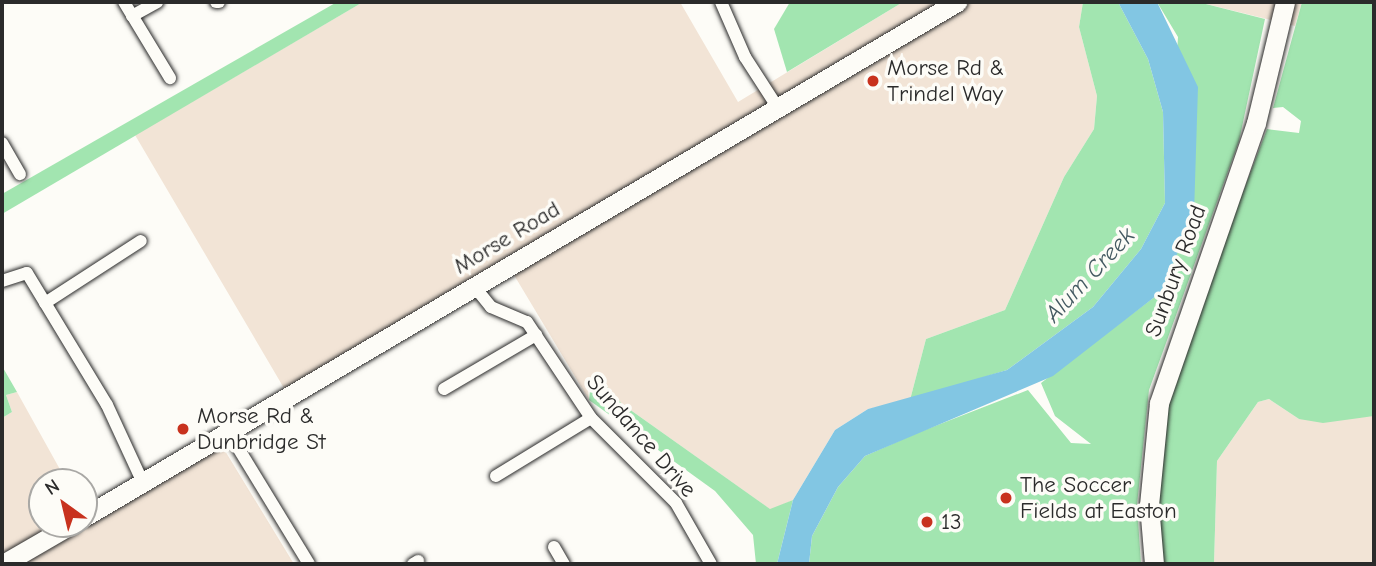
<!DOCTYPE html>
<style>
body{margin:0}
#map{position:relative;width:1376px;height:566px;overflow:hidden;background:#fdfcf7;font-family:"Comic Neue",sans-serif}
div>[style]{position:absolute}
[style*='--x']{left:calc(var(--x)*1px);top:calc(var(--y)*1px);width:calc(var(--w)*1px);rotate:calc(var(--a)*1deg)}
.built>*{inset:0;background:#f2e4d6}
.green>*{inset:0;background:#a2e5b0}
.water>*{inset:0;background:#82c6e3}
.roads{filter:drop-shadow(0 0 2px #2b2b2b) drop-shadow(0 0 2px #2b2b2b)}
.minor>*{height:12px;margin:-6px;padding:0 6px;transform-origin:6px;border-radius:6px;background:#fdfcf7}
.primary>*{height:19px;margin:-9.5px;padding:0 9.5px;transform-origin:9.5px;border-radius:9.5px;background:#fdfcf7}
.dots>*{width:19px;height:19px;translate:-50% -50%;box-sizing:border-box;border:4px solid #fdfcf7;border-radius:50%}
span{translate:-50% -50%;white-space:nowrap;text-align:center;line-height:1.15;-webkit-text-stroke:7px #fdfcf7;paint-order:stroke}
.poi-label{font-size:23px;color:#2b2b2b}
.left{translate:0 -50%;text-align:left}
.street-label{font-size:23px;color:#2b2b2b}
.water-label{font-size:24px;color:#455a62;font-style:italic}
.frame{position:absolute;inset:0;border:4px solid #2b2b2b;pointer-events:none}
.north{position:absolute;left:28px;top:468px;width:70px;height:70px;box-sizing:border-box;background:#fdfcf7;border:2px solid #a9a8a5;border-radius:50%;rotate:326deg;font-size:19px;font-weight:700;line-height:28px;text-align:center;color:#2b2b2b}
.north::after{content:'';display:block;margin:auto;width:24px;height:32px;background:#c8321e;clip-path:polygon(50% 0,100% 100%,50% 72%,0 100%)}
</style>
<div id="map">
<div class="built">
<div style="clip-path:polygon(363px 2px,680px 2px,738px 102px,903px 2px,1083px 2px,1079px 27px,1097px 96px,1094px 129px,1064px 177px,1005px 310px,926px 339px,910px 400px,868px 409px,835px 430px,793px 500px,771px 510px,622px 404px,601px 381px,588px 389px,589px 400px,508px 265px,288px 395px,135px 135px)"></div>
<div style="clip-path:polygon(1198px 2px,1302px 2px,1295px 26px)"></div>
<div style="clip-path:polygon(17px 392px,67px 482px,42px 482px,42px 524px,84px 524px,216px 436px,294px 564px,2px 564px,2px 418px,12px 412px,6px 395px)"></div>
<div style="clip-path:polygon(1269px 399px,1299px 419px,1374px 416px,1374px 564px,1214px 564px,1217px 461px,1258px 402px)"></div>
</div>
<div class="green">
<div style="clip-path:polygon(337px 2px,363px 2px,2px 214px,2px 194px)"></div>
<div style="clip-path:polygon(790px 2px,903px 2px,787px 72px,774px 29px)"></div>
<div style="clip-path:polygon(1083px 2px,1118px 2px,1148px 59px,1163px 112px,1165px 203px,1141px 249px,1093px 307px,1007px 370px,910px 400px,926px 339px,1005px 310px,1064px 177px,1094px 129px,1097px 96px,1079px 27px)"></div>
<div style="clip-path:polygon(1157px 2px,1198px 2px,1265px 19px,1239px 141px,1149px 390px,1137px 505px,1141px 564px,809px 564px,812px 536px,838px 487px,865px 456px,917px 433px,1028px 390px,1071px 443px,1091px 444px,1055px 416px,1041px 383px,1161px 292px,1178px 37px)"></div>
<div style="clip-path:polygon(1302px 2px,1374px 2px,1374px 416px,1323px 423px,1299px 419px,1269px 399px,1258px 402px,1217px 461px,1214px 564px,1160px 564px,1156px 511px,1166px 394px,1267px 129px,1299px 133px,1301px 121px,1283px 107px,1273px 108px)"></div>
<div style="clip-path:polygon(2px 366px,17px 392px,6px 395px,12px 412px,2px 418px)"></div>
<div style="clip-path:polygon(601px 380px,622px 404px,770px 509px,793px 500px,777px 564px,756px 564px,753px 535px,715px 491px,589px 400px,591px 382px)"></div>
</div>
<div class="water">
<div style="clip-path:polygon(1118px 2px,1157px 2px,1198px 87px,1194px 214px,1161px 292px,1053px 376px,865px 456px,838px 487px,812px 536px,809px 564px,777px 564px,793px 500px,835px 430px,868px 409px,1007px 370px,1093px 307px,1141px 249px,1165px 203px,1163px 112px,1148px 59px)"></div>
</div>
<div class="roads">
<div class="minor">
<div style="--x:124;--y:2;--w:89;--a:58.8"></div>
<div style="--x:216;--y:2;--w:3;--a:0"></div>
<div style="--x:721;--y:2;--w:60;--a:66.4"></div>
<div style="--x:745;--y:57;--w:61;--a:57.1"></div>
<div style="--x:132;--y:16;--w:29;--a:-29"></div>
<div style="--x:2;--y:143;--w:36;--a:60"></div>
<div style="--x:2;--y:281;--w:26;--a:-18"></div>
<div style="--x:27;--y:273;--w:154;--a:58.8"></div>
<div style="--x:107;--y:405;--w:86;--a:65.2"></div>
<div style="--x:474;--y:286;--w:27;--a:51"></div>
<div style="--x:491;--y:307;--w:39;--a:23"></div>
<div style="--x:527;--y:322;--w:115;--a:56.3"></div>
<div style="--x:591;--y:418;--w:120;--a:45"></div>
<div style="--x:676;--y:503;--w:70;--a:60.2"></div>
<div style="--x:45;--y:303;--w:114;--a:-32.9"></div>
<div style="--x:444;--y:389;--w:107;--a:-30.4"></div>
<div style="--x:229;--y:433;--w:153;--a:58.6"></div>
<div style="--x:496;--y:476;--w:111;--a:-31.4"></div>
<div style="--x:554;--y:547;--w:20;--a:60"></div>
<div style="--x:413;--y:564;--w:6;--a:-31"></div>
</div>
<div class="primary">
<div style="--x:84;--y:517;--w:1014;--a:-30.54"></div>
<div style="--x:3;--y:564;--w:80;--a:-30.1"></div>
<div style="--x:1154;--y:564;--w:59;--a:-94.8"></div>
<div style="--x:1149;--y:505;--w:102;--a:-84.4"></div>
<div style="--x:1159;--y:403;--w:296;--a:-70.9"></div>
<div style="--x:1256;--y:123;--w:124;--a:-76.5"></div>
</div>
</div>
<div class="dots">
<div style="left:873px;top:81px;background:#c8321e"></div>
<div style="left:183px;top:429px;background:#c8321e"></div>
<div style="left:1006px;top:498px;background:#c8321e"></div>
<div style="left:927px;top:522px;background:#c8321e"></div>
</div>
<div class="poi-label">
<span class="left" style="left:887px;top:81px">Morse Rd &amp;<br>Trindel Way</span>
<span class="left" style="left:197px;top:429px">Morse Rd &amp;<br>Dunbridge St</span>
<span class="left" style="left:1020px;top:498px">The Soccer<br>Fields at Easton</span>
<span class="left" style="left:941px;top:522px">13</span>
</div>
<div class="street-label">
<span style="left:507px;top:238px;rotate:-31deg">Morse Road</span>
<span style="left:1176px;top:271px;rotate:-70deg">Sunbury Road</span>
<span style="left:641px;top:436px;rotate:49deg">Sundance Drive</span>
</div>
<div class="water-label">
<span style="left:1090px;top:275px;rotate:-47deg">Alum Creek</span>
</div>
<div class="frame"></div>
<div class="north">N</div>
</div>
